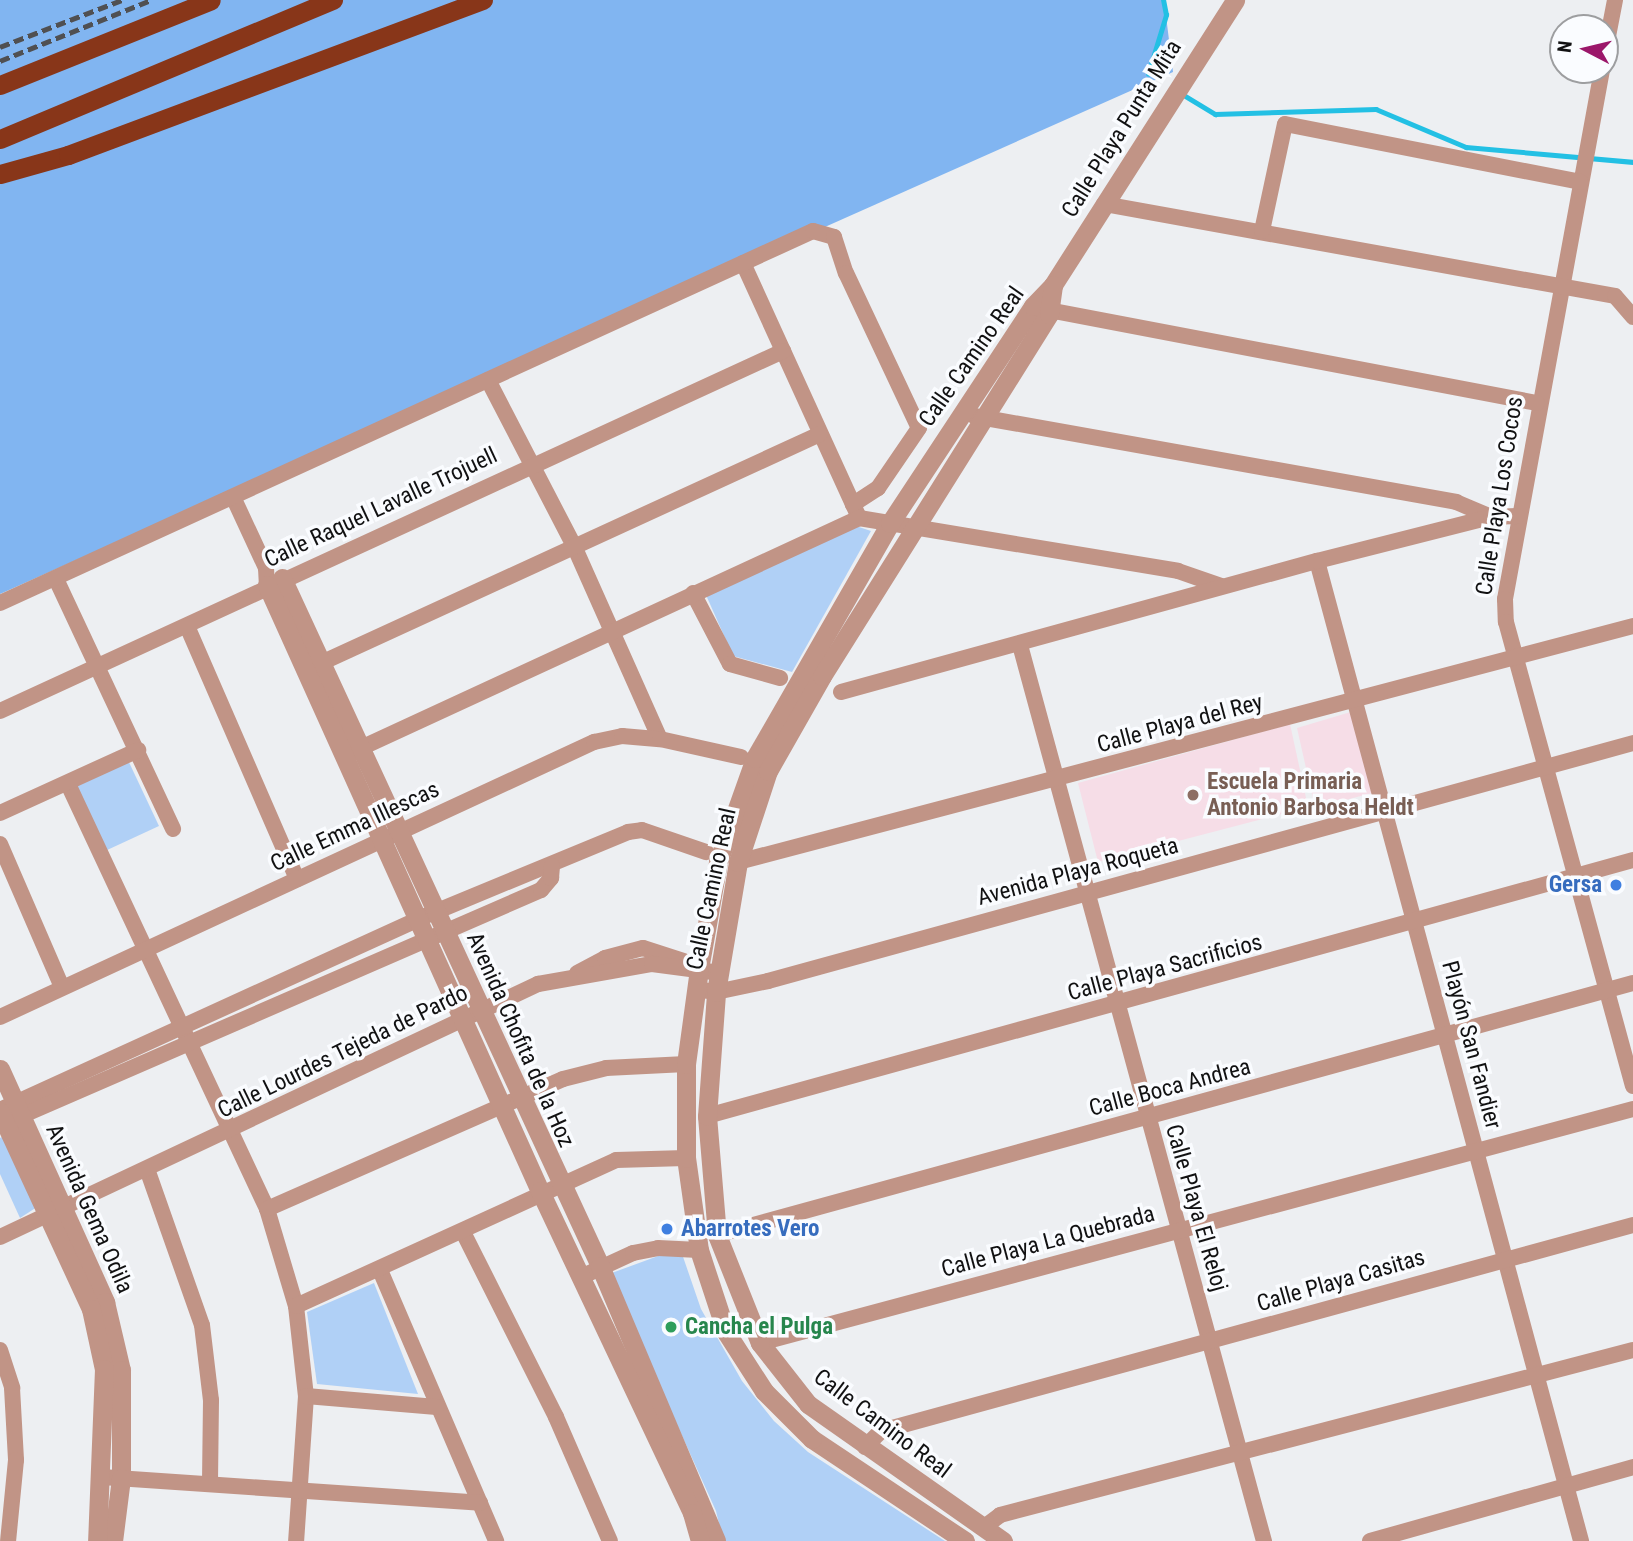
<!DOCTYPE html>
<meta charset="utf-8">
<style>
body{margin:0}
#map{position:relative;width:1633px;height:1541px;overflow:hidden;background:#edeff2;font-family:"Roboto Condensed",sans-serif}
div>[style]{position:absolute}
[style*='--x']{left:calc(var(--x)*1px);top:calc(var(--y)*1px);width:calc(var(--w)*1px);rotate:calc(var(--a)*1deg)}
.education>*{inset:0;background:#f6dde7}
.green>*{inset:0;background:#b0d0f6}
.forest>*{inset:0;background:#81b5f1}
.stream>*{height:4.5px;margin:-2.25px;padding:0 2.25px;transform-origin:2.25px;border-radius:2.25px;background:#23c0e4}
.minor>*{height:16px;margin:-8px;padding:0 8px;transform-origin:8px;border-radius:8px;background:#c19486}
.tertiary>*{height:19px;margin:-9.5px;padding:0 9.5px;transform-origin:9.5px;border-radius:9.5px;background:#c19486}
.trunk>*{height:19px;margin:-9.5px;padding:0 9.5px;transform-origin:9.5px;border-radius:9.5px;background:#883619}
.rail>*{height:4.5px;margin-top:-2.25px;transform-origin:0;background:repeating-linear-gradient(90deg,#505052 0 10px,transparent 0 15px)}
.dots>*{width:19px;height:19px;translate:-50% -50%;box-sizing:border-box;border:4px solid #fafcff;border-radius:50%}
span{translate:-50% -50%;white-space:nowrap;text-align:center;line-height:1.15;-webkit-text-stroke:7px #fafcff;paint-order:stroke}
.street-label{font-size:23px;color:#111112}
.education-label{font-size:23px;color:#785e54;font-weight:700}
.left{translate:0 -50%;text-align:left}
.shop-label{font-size:23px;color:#366cbe;font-weight:700}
.right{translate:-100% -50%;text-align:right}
.leisure-label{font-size:23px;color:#27864d;font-weight:700}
.north{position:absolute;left:1549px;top:14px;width:70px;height:70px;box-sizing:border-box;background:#fafcff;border:2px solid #9d9ea0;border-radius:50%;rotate:277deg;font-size:19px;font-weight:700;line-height:28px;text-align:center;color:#111112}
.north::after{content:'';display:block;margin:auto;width:24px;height:32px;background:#9b176a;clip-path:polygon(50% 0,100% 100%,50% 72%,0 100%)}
</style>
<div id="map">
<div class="education">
<div style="clip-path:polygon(1354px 711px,1376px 792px,1315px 808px,1297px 728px)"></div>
<div style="clip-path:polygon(1290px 724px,1308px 807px,1098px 862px,1078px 783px)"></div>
</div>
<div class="green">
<div style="clip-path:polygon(856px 526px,871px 531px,792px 672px,733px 656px,706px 595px)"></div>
<div style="clip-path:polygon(127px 758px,159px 826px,105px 851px,76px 783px)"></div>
<div style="clip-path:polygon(4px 1136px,37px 1207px,20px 1218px,0 1174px,0 1138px)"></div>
<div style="clip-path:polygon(680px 1248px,701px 1309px,742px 1381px,774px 1421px,808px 1452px,945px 1541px,723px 1541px,716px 1511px,609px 1274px)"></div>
<div style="clip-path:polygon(374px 1283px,418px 1394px,317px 1384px,307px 1312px)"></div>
</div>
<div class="forest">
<div style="clip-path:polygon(0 0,1164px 0,1173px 72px,0 594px)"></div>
</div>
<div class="stream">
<div style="--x:1148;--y:74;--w:62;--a:-73"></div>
<div style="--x:1166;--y:15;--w:15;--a:-101"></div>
<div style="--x:1182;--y:94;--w:39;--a:31"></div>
<div style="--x:1215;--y:114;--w:161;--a:-1.8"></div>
<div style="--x:1376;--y:109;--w:98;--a:22.9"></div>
<div style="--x:1466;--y:147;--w:168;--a:5.1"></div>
</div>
<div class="minor">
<div style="--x:1605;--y:52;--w:53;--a:-79.1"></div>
<div style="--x:1602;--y:70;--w:538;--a:100.39"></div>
<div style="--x:1505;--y:599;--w:23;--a:88"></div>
<div style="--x:1506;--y:622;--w:481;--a:74.7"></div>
<div style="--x:1104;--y:204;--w:519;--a:10.21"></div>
<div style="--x:1615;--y:296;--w:28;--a:49"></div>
<div style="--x:1262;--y:231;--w:109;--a:-77.9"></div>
<div style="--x:1285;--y:124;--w:301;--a:11.1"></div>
<div style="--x:743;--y:263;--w:280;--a:65.5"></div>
<div style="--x:859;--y:518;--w:323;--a:9.4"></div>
<div style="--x:1178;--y:571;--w:46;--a:19.2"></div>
<div style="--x:1038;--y:308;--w:508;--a:10.78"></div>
<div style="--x:488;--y:380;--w:187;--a:62.6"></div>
<div style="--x:574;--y:546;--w:211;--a:66"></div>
<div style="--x:974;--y:416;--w:490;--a:10.1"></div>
<div style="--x:1456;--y:502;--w:38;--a:23"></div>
<div style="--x:234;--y:499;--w:76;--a:65.1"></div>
<div style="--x:266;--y:568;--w:17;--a:87"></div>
<div style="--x:1317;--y:561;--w:1015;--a:74.92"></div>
<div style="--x:56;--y:579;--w:276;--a:64.9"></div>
<div style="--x:693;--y:593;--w:80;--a:62.5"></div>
<div style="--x:730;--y:664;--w:52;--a:15.6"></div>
<div style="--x:0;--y:603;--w:894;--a:-24.59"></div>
<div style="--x:813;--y:231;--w:22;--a:16"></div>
<div style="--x:834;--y:237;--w:38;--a:72"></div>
<div style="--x:846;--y:273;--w:171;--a:64.8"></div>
<div style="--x:919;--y:428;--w:73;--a:124.3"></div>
<div style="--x:878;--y:488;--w:30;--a:147"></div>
<div style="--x:187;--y:626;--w:276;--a:66.5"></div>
<div style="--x:1020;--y:645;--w:929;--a:74.77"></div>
<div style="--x:321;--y:663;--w:549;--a:-24.65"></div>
<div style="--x:841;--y:692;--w:494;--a:-15.4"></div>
<div style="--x:1317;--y:561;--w:179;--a:-14.2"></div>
<div style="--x:1491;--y:517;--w:26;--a:-2"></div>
<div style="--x:0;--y:711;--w:862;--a:-24.69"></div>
<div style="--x:350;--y:753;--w:561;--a:-24.78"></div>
<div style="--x:68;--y:784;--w:469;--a:64.9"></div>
<div style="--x:267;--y:1209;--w:101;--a:73.4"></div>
<div style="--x:296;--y:1306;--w:91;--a:83.7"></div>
<div style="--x:306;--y:1396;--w:145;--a:93.9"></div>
<div style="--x:0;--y:813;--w:152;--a:-24.5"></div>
<div style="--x:0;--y:844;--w:156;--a:66.6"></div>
<div style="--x:738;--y:862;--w:926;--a:-14.77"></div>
<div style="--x:577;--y:973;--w:32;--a:-28"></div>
<div style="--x:605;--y:958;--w:39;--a:-15"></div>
<div style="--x:643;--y:948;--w:43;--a:17.6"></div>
<div style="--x:696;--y:989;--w:20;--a:9"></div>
<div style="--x:716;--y:992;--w:53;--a:-11.9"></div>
<div style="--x:768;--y:981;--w:897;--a:-15.38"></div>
<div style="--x:0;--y:1017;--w:655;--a:-24.84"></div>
<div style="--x:594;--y:742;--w:29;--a:-12"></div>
<div style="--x:622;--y:736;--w:38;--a:5"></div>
<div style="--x:660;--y:739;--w:83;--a:12.5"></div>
<div style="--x:4;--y:1108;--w:473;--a:-24.5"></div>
<div style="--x:435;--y:912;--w:209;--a:-22.5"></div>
<div style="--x:628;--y:832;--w:14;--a:-8"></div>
<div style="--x:642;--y:830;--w:68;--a:19"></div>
<div style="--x:707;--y:1116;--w:961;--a:-15.45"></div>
<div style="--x:12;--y:1120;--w:577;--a:-23.5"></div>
<div style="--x:541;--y:890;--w:16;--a:-50"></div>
<div style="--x:551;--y:878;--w:12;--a:-85"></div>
<div style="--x:147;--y:1169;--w:165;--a:70.6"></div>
<div style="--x:202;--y:1325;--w:76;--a:83.2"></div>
<div style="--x:211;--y:1400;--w:84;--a:90.7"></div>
<div style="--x:267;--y:1209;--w:323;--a:-23.7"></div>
<div style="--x:563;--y:1079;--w:44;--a:-14.3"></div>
<div style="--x:606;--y:1068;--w:80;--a:-2.9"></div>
<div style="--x:463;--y:1232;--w:207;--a:63.3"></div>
<div style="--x:556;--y:1417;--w:135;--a:66.5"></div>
<div style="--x:717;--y:1235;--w:950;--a:-15.38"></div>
<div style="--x:0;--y:1237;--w:595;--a:-25.19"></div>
<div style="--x:538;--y:984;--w:116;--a:-10"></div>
<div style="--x:652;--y:964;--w:69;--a:7.5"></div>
<div style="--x:380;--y:1270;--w:295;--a:66.8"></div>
<div style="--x:583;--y:1276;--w:55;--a:-24.7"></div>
<div style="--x:633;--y:1253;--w:25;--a:-11"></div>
<div style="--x:658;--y:1248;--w:41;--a:2.8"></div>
<div style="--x:296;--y:1306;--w:352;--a:-24.5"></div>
<div style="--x:616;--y:1160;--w:70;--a:-1.6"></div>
<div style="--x:760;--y:1343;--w:904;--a:-15"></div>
<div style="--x:0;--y:1350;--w:40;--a:72"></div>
<div style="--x:12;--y:1388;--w:72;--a:86.8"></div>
<div style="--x:16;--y:1460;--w:81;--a:95.6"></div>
<div style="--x:306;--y:1396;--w:131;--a:4.8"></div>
<div style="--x:865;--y:1447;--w:23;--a:-45"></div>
<div style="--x:881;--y:1431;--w:780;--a:-15.32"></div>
<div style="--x:102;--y:1477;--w:379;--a:3.9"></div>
<div style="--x:983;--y:1528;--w:21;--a:-37"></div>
<div style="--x:1000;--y:1515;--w:654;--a:-14.61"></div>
<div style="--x:1370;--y:1541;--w:273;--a:-15.7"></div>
</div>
<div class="tertiary">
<div style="--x:282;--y:578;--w:758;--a:65.19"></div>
<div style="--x:600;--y:1266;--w:298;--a:67.1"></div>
<div style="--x:267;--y:585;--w:665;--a:65.75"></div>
<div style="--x:540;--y:1191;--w:356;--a:64.7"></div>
<div style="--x:692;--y:1513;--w:29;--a:74"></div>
<div style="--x:0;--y:1069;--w:256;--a:65.7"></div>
<div style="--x:105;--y:1302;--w:70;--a:76.8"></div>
<div style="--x:121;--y:1370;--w:108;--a:90"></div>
<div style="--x:121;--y:1478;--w:64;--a:97.2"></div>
<div style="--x:0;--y:1112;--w:217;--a:65.2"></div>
<div style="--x:91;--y:1309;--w:61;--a:77.8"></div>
<div style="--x:104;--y:1369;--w:172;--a:92.3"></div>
<div style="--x:965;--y:1541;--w:184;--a:-146.3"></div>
<div style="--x:812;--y:1439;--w:68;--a:-135"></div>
<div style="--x:764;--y:1391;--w:70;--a:-122.8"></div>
<div style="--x:726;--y:1332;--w:86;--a:-108.2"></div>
<div style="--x:699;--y:1250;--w:93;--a:-98"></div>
<div style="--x:686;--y:1158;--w:94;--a:-90"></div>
<div style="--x:686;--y:1064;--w:96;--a:-82.2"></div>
<div style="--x:699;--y:969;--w:109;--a:-79.9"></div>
<div style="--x:718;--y:862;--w:110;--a:-70.4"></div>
<div style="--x:755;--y:758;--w:271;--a:-60.1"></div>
<div style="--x:890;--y:523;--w:260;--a:-56.6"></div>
<div style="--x:1033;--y:306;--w:29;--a:-46"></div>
<div style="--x:1053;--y:285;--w:338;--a:-57.4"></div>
<div style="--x:1003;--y:1541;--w:238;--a:-144.9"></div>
<div style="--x:808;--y:1404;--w:78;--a:-128.2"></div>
<div style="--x:760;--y:1343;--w:116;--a:-111.7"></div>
<div style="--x:717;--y:1235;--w:119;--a:-94.8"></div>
<div style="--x:707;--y:1116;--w:124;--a:-85.8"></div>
<div style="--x:716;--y:992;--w:132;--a:-80.4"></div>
<div style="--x:738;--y:862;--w:96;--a:-71.8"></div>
<div style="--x:768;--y:771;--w:109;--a:-60.4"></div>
<div style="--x:822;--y:676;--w:427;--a:-57.9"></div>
<div style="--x:1049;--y:314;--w:29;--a:-82"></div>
</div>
<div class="trunk">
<div style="--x:0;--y:85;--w:227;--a:-21.9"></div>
<div style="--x:0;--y:139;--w:361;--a:-22.7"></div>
<div style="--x:0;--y:174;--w:71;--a:-15.6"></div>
<div style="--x:68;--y:155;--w:443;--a:-20.5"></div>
</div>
<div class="rail">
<div style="--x:0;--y:47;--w:131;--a:-21.1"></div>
<div style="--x:0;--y:61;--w:163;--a:-22"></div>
</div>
<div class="dots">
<div style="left:1193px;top:795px;background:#8d6e63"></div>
<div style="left:1616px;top:885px;background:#3f7fe0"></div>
<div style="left:667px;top:1229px;background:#3f7fe0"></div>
<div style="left:671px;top:1327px;background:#2e9e5b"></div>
</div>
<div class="street-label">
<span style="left:1122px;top:129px;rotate:-58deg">Calle Playa Punta Mita</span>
<span style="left:972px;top:357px;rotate:-55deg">Calle Camino Real</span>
<span style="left:1500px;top:496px;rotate:-81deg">Calle Playa Los Cocos</span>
<span style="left:381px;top:508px;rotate:-25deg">Calle Raquel Lavalle Trojuell</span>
<span style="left:1180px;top:724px;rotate:-15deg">Calle Playa del Rey</span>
<span style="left:355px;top:827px;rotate:-25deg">Calle Emma Illescas</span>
<span style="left:1078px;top:872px;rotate:-15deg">Avenida Playa Roqueta</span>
<span style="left:712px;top:889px;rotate:-78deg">Calle Camino Real</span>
<span style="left:1165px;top:968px;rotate:-15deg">Calle Playa Sacrificios</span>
<span style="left:520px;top:1040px;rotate:66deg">Avenida Chofita de la Hoz</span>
<span style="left:1471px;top:1045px;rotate:75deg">Playón San Fandier</span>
<span style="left:343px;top:1052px;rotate:-26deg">Calle Lourdes Tejeda de Pardo</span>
<span style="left:1170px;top:1088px;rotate:-15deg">Calle Boca Andrea</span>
<span style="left:1196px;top:1208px;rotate:74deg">Calle Playa El Reloj</span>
<span style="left:89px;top:1209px;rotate:66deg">Avenida Gema Odila</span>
<span style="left:1048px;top:1242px;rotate:-15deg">Calle Playa La Quebrada</span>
<span style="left:1341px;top:1281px;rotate:-16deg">Calle Playa Casitas</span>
<span style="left:882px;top:1424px;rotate:37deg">Calle Camino Real</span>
</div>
<div class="education-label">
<span class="left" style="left:1207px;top:795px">Escuela Primaria<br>Antonio Barbosa Heldt</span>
</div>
<div class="shop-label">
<span class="right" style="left:1602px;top:885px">Gersa</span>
<span class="left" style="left:681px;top:1229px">Abarrotes Vero</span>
</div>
<div class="leisure-label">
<span class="left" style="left:685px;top:1327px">Cancha el Pulga</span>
</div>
<div class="north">N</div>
</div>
